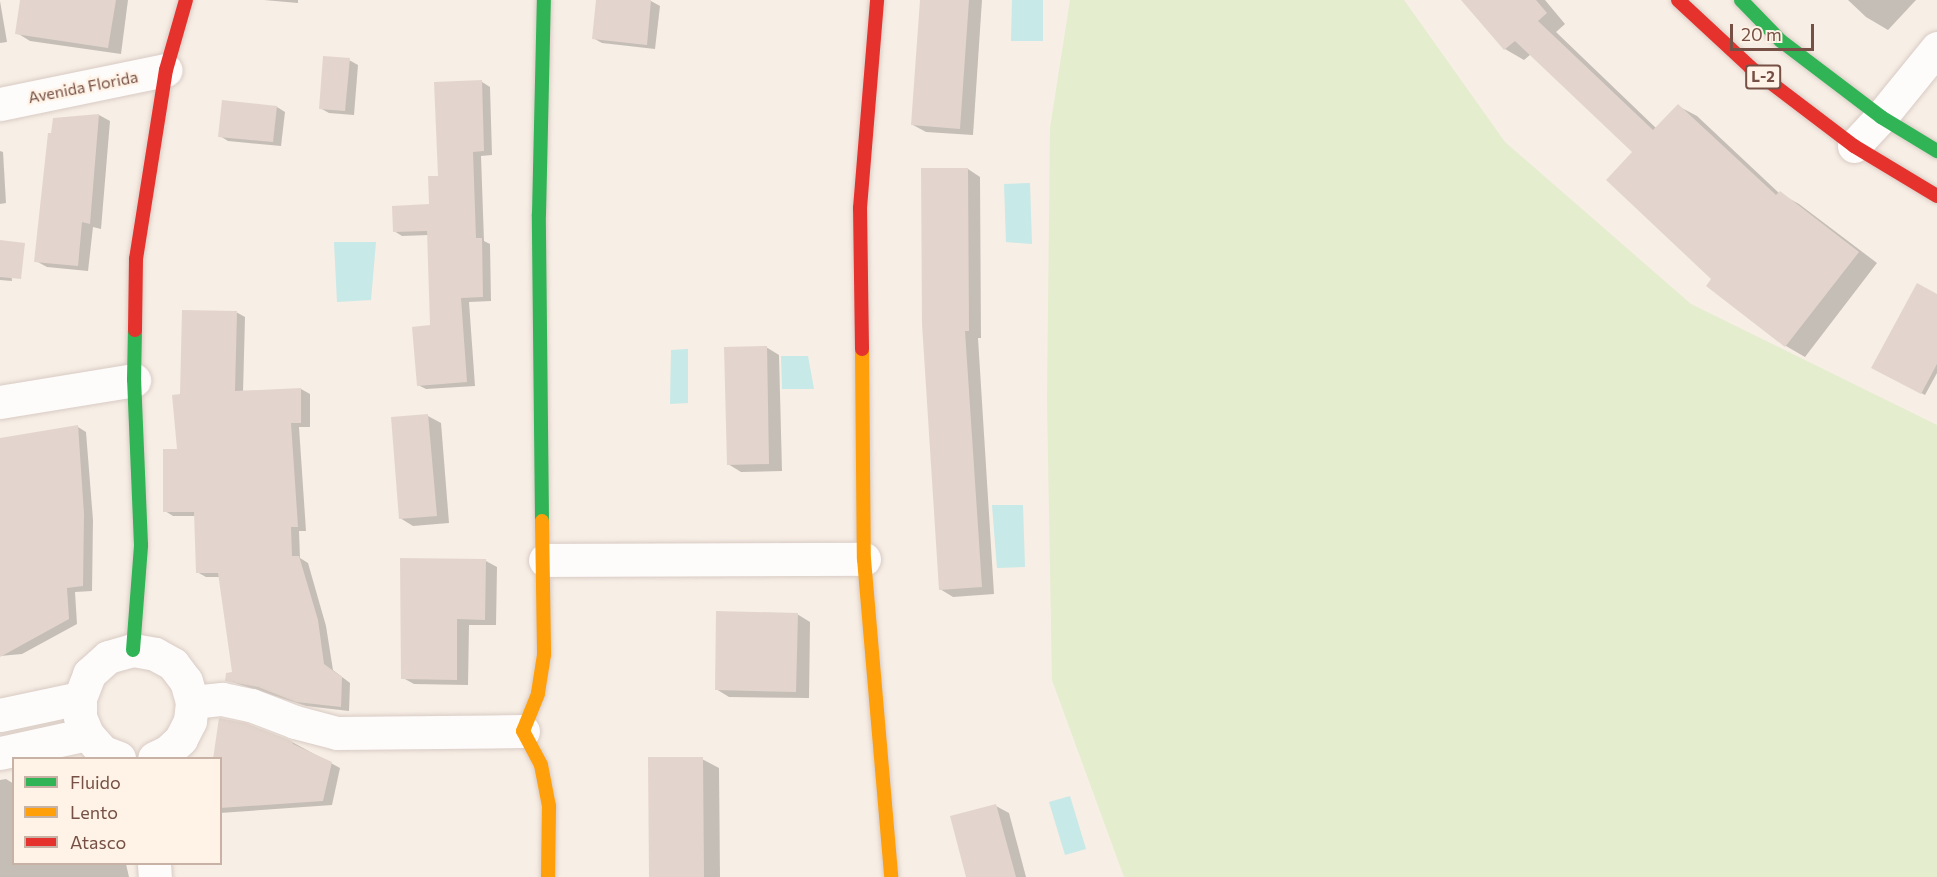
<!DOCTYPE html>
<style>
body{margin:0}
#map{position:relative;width:1937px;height:877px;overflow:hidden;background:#f7eee5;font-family:Commissioner,sans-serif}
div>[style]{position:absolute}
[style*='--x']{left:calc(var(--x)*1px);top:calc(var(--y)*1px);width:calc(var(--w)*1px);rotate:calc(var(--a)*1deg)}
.green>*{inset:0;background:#e4edce}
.water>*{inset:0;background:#c7e9e7}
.shadow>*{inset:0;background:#0003}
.building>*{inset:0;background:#e3d5cd}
.roads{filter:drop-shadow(0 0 2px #d8cbc4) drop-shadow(0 0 2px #d8cbc4)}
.street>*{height:33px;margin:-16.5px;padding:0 16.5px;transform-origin:16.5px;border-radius:16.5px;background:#fefcfb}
.fast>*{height:14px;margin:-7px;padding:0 7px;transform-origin:7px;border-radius:7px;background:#30b455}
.slow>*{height:14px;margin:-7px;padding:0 7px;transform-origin:7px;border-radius:7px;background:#ff9f0a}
.jam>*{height:14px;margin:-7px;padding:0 7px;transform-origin:7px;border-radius:7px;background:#e5322d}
span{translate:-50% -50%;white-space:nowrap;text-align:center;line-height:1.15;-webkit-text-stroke:4.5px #fff2e6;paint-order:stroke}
.shield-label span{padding:2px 4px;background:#fff2e6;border:2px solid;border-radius:4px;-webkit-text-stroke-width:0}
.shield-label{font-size:15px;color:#765044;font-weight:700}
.street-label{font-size:16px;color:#765044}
.legend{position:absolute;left:12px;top:757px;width:210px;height:108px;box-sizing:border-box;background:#fff2e6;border:2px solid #c8b1a5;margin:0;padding:8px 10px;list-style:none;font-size:18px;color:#765044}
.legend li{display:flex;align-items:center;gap:12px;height:30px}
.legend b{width:30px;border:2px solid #c8b1a5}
.scale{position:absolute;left:1730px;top:24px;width:84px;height:27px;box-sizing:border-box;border:3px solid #765044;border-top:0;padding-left:8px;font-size:18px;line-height:21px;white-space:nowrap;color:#765044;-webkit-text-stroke:4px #fff2e6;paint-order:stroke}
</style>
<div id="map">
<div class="green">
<div style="clip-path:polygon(1070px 0,1404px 0,1505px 142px,1691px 304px,1937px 425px,1937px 877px,1124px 877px,1052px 680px,1047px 401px,1050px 128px)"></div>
</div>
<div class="water">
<div style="clip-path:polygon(1012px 0,1043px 0,1043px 41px,1011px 41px)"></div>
<div style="clip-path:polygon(1030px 183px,1032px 244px,1006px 242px,1004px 184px)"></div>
<div style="clip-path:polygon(334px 242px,376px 242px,371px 300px,337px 302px)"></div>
<div style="clip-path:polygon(688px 349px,688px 403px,670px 404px,671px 350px)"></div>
<div style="clip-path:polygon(781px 356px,808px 356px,814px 389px,782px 389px)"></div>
<div style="clip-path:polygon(992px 505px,1023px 505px,1025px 567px,997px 568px)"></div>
<div style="clip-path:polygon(1070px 796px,1086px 849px,1065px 855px,1049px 802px)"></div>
</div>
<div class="shadow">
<div style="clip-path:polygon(22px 0,128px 0,121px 54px,30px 41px,17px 33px)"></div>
<div style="clip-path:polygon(264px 0,298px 0,298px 3px)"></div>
<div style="clip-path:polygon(597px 0,639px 0,651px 1px,660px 6px,655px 49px,602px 43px,593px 38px)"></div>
<div style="clip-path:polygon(921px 0,982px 0,973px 135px,926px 132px,913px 125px)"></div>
<div style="clip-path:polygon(1463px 0,1545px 0,1565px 24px,1556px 32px,1657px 129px,1678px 106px,1697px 116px,1779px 193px,1799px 204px,1877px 263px,1805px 357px,1786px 346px,1713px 279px,1634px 152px,1531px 54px,1524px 60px,1505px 49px)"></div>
<div style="clip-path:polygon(1848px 0,1916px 0,1888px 30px,1866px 17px)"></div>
<div style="clip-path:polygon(0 1px,7px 42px,0 43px)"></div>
<div style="clip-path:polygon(349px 60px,358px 65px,354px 115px,329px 113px,320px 108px)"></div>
<div style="clip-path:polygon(482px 82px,490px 87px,492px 155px,481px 156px,484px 241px,490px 244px,491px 301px,469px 302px,475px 386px,426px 389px,418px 385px,432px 327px,429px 235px,402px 236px,394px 231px,430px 206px,439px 177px)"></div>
<div style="clip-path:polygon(277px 107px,285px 112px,281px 146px,228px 141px,220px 136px)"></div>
<div style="clip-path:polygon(99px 115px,110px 121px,101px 229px,93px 227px,88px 271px,47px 267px,36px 261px,54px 120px)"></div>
<div style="clip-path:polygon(0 151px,3px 152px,6px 203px,0 204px)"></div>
<div style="clip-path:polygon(968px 169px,980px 177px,981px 338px,978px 338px,994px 594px,953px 597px,940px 589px)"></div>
<div style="clip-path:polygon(0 241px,9px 246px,12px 281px,0 280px)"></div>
<div style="clip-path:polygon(1937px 295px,1937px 373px,1925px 395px,1873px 368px)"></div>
<div style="clip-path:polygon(236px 312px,245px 317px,243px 393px,301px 389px,310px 394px,310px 427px,299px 427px,306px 531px,299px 531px,300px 558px,308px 563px,326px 626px,333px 670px,350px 683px,349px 711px,306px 706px,226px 680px,233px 673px,220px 577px,206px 577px,197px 572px,196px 516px,173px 516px,165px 511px,179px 450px,181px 396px)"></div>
<div style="clip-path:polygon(766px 347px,779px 355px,782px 471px,741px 472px,728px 464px)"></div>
<div style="clip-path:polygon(428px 416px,441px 423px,449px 523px,413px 526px,400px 518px)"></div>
<div style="clip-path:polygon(78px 427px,86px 432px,93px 520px,92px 591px,75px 592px,77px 624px,22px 654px,0 656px,0 440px)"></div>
<div style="clip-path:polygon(486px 561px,497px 567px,496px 625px,469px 625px,468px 685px,414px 684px,403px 678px)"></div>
<div style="clip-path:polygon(797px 614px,810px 622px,809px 698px,729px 697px,716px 689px)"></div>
<div style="clip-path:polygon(292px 742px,340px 768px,332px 805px,220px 813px,220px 758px)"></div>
<div style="clip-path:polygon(702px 759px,719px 768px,720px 877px,650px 877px)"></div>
<div style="clip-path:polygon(6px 779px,14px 784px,14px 864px,126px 864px,129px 877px,0 877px,0 780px)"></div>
<div style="clip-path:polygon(996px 806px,1009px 813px,1026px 877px,968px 877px)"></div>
</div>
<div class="building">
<div style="clip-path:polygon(20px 0,116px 0,108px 48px,15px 34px)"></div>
<div style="clip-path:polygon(596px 0,651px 0,647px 45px,592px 39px)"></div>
<div style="clip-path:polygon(920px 0,969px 0,960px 129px,911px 125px)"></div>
<div style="clip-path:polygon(1461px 0,1536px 0,1547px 13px,1538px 21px,1653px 130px,1678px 104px,1776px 195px,1780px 191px,1859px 252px,1785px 347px,1706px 286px,1711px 279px,1606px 180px,1632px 152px,1515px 41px,1504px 50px)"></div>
<div style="clip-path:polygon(323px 56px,350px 58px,345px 111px,319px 109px)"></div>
<div style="clip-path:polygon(482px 80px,484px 151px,473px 152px,476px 238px,482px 238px,483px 297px,461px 298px,467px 382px,417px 386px,412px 327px,430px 325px,427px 231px,393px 232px,392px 206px,429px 204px,428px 176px,438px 176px,434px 82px)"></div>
<div style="clip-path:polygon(222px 100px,277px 106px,273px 142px,218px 137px)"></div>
<div style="clip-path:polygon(99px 114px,90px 224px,82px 222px,78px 266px,34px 262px,48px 133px,51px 133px,53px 118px)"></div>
<div style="clip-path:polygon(921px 168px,968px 168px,969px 331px,965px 331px,982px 587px,939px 590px,922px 324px)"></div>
<div style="clip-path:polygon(0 240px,25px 243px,21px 279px,0 277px)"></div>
<div style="clip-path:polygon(1917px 283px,1937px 294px,1937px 364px,1921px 394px,1871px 368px)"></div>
<div style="clip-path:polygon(182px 310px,237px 311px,235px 391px,301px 388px,301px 423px,291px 423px,298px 527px,291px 527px,292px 556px,299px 556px,318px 620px,324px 664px,342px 677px,341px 707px,296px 702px,258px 687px,225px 681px,226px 673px,232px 672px,218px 573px,196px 573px,194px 512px,163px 512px,163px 449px,177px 449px,172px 395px,180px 394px)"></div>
<div style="clip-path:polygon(767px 346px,769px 464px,727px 465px,724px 347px)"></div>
<div style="clip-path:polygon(428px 414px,437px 516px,399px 519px,391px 417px)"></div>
<div style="clip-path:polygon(78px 425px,84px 514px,83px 586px,67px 588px,69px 619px,0 657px,0 438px)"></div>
<div style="clip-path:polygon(400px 558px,486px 559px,485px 620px,457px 619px,457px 680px,401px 679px)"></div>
<div style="clip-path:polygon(716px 611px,798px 613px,796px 692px,715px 690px)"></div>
<div style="clip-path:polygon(219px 718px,246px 723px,292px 741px,293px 744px,332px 762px,323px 801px,220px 808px,220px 759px,213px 759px)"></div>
<div style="clip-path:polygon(648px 757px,703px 757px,704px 877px,649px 877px)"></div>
<div style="clip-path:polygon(996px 804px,1016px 877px,966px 877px,950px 816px)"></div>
</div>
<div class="roads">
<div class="street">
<div style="--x:0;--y:104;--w:169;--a:-11.6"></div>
<div style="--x:1854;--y:146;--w:40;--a:-47"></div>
<div style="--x:1881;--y:117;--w:89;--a:-50.9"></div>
<div style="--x:0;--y:402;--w:136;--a:-9.3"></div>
<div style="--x:545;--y:560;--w:319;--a:-0.2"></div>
<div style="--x:192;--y:702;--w:30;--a:-6"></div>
<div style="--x:222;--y:699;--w:30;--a:12"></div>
<div style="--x:251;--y:705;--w:47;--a:21.1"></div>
<div style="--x:295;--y:722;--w:43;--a:14.7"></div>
<div style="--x:337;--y:733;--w:186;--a:-0.6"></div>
<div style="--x:0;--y:715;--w:82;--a:-12"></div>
<div style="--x:0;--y:753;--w:89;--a:-12.3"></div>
<div style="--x:119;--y:758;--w:17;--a:-159"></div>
<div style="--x:103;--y:752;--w:24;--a:-132"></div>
<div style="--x:87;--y:734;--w:18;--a:-112"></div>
<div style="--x:80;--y:717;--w:19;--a:-90"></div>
<div style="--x:80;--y:698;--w:26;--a:-69"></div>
<div style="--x:89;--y:674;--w:25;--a:-42"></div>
<div style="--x:108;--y:657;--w:26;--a:-16"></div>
<div style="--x:133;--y:650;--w:22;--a:10"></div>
<div style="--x:155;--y:654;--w:21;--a:29"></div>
<div style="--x:173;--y:664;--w:21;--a:53"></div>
<div style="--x:186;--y:681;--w:22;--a:74"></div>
<div style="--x:192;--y:702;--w:19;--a:96"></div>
<div style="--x:190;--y:721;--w:20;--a:117"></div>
<div style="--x:181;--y:739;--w:19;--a:137"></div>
<div style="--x:167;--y:752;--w:14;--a:155"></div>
<div style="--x:154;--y:864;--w:13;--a:86"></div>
</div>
<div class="fast">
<div style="--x:1741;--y:0;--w:57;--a:45.7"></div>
<div style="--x:1781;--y:41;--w:126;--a:37.2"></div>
<div style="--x:1881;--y:117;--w:66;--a:31.3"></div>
<div style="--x:542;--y:521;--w:307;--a:-90.6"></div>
<div style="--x:539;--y:214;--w:214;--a:-88.7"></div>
<div style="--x:133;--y:650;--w:105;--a:-85.6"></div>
<div style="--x:141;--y:545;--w:165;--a:-92.4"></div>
<div style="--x:134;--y:380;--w:50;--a:-88.9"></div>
</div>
<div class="slow">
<div style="--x:862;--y:349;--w:210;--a:89.5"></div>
<div style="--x:864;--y:559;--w:319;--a:85.1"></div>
<div style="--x:542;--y:521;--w:134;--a:89.1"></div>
<div style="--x:544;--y:655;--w:39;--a:99"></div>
<div style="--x:538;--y:694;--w:40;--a:112"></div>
<div style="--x:523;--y:731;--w:38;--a:62"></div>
<div style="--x:541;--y:765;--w:42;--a:79"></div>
<div style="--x:549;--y:806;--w:71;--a:90.8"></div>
</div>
<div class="jam">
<div style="--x:1678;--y:0;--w:98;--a:42.9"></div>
<div style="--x:1750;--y:67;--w:131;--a:37.2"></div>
<div style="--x:1854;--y:146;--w:97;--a:31.1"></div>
<div style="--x:135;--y:330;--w:71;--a:-89.2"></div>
<div style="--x:136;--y:259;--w:191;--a:-81"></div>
<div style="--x:166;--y:70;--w:73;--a:-74.1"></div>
<div style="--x:862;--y:349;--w:141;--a:-90.8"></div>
<div style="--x:860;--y:208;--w:209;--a:-85.3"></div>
</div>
</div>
<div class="shield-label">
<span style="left:1763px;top:77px">L-2</span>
</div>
<div class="street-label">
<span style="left:83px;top:87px;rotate:-11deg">Avenida Florida</span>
</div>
<ul class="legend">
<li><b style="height:8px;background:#30b455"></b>Fluido</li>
<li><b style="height:8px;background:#ff9f0a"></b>Lento</li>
<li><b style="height:8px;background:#e5322d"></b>Atasco</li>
</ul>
<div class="scale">20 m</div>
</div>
